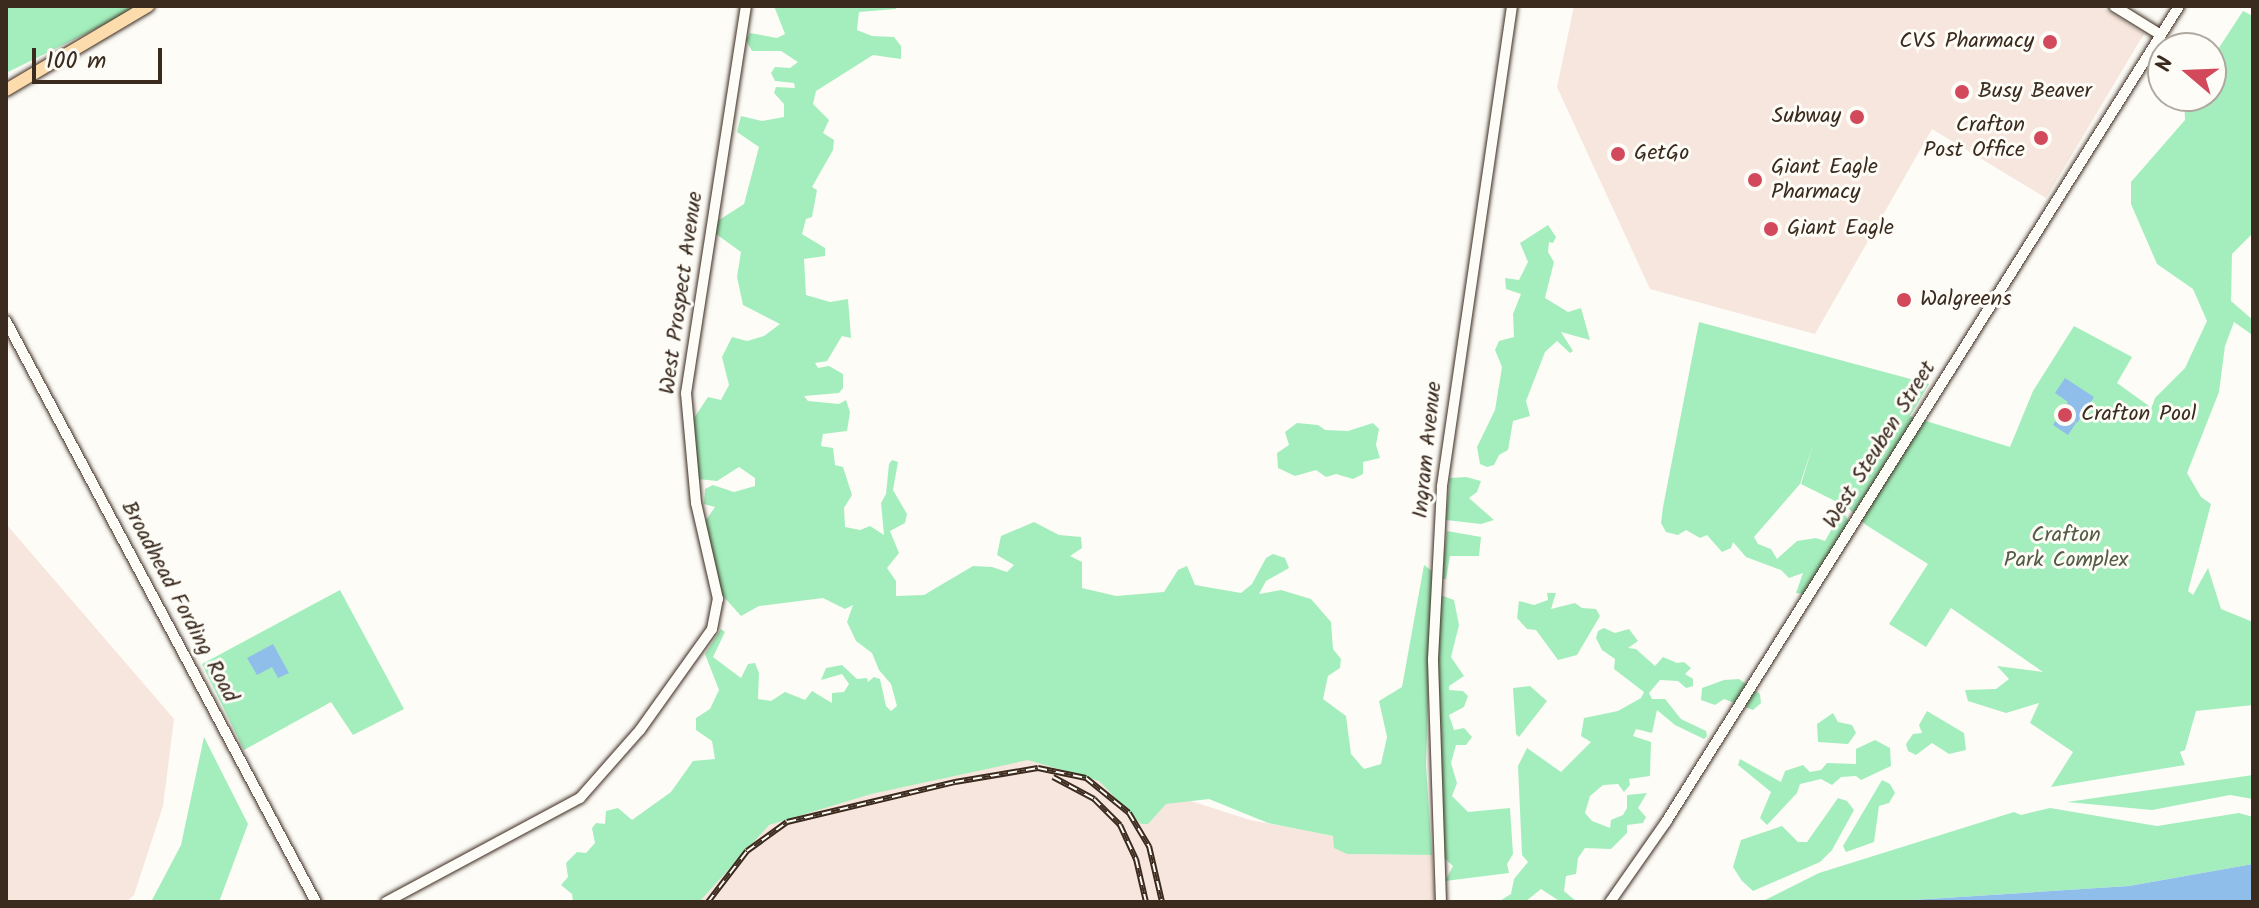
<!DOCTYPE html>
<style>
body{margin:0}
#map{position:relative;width:2259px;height:908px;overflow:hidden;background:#fdfcf7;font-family:Kalam,sans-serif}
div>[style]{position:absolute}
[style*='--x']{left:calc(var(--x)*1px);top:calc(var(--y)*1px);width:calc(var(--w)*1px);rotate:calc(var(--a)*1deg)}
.built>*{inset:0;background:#f7e6dd}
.green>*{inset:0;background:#a4eebd}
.water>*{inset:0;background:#8fbeea}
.roads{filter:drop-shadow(0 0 2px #3b2a1e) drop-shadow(0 0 2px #3b2a1e)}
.secondary>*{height:10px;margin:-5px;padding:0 5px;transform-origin:5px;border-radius:5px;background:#fdfcf7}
.primary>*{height:12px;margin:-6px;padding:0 6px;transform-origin:6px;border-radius:6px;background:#fcdcac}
.rail>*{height:6px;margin-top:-3px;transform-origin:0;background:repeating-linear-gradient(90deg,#fdfcf7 0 9px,#3b2a1e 0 18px);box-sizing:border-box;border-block:2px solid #3b2a1e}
.dots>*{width:22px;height:22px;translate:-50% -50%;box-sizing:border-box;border:4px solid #fdfcf7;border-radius:50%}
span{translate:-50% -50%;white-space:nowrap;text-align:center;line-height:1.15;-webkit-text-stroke:6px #fdfcf7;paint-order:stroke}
.poi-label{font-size:22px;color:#3b2a1e}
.right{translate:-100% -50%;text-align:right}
.left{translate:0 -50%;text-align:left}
.street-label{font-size:22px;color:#3b2a1e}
.park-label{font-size:22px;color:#555b46}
.frame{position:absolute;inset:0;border:8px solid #3b2a1e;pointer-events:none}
.north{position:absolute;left:2147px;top:32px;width:80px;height:80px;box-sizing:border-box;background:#fdfcf7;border:2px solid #afa8a0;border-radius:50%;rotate:289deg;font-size:22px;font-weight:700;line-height:32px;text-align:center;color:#3b2a1e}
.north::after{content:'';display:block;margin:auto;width:28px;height:36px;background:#d1495b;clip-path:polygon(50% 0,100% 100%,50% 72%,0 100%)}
.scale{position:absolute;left:32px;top:48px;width:130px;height:36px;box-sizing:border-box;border:4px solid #3b2a1e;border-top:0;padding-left:10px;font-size:24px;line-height:28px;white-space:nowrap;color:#3b2a1e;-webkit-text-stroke:6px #fdfcf7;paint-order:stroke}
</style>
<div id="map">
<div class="built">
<div style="clip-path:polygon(1574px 6px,2100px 6px,2144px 34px,2046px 198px,1932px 129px,1815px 334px,1650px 289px,1557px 87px)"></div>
<div style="clip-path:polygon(7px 525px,174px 719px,163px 806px,134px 895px,126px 902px,6px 902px)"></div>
<div style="clip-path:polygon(1020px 746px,1250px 820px,1333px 836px,1347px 854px,1432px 855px,1435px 902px,689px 902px,746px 818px)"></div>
</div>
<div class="green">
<div style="clip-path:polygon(6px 6px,142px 6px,6px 73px)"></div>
<div style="clip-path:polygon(774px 6px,897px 6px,896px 9px,859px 12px,857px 30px,872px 36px,894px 37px,901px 46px,901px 59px,873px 55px,816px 91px,813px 104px,829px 120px,823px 133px,834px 140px,833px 150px,812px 187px,817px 190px,812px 217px,806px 219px,802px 234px,825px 248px,825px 256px,804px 259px,806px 295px,830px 302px,848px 299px,851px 338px,842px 336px,827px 361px,815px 363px,818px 368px,829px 366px,843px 374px,843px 388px,839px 393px,804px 396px,808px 401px,839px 404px,846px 400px,850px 412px,847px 431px,823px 434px,821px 446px,833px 448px,835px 465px,843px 467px,852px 495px,844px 508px,845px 527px,860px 530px,870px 526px,884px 535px,881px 503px,886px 494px,889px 464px,892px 460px,898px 462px,893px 490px,907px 514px,905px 523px,890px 531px,899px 553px,887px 568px,896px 581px,896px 596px,924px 595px,973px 566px,992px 567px,1007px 572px,1014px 565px,997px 555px,1001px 536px,1034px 522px,1059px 535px,1081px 537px,1082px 548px,1070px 556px,1082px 562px,1082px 588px,1116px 596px,1164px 592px,1178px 570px,1187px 566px,1195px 585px,1241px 593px,1252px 584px,1266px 558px,1273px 554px,1285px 558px,1289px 568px,1266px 581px,1259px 594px,1281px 590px,1311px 599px,1331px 622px,1333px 649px,1341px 659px,1340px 668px,1328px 676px,1323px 699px,1346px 716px,1351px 754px,1364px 769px,1381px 764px,1387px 737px,1379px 701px,1402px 687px,1424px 565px,1432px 571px,1426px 765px,1432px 855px,1347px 854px,1334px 848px,1333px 836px,1268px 823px,1209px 799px,1166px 804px,1148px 824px,1141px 824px,1099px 781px,1028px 760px,871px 794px,769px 825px,699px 902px,573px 902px,572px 894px,561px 885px,568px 877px,566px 863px,577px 852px,586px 853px,595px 843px,592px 828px,596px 823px,605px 824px,606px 811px,618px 808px,632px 820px,671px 792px,693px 761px,715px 759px,712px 741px,696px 730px,696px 718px,710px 709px,719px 690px,705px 654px,721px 629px,725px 632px,713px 657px,741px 678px,748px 664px,755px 663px,759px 673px,758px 699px,771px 701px,785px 692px,805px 700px,812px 691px,832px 703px,832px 693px,844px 692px,849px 684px,842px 674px,821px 680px,826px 668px,842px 665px,857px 679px,867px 678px,868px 682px,874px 677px,880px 679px,886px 706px,891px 711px,897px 706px,891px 684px,879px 670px,872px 653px,856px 641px,847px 622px,853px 605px,845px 609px,823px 598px,759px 606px,741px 616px,715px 587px,704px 523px,715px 507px,704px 504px,705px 489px,713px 485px,734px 492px,755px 486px,755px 478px,739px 467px,717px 481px,698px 479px,694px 418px,708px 397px,721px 400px,729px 385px,722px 357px,732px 337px,747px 341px,764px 336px,780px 324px,743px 305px,737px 277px,741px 252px,716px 234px,716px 222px,744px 204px,759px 147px,737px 132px,741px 116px,762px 121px,784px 117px,784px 104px,774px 93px,776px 87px,795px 88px,794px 83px,775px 81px,771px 73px,775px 67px,790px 68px,798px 62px,781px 51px,752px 51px,746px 40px,750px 33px,777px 38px,785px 34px)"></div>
<div style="clip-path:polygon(2243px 11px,2253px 16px,2253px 233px,2232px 254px,2231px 301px,2253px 320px,2253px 329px,2251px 334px,2234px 322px,2225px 346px,2219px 392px,2187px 473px,2201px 497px,2211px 504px,2188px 591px,2193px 595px,2208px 568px,2221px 609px,2253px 622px,2253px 705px,2196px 711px,2185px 750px,2180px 752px,2185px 765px,2051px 787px,2073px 752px,2030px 723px,2039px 703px,2006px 713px,1968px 701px,1965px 690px,1996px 689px,2009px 679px,1997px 666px,2043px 672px,1951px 608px,1926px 647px,1889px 624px,1928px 564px,1866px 525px,1847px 507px,1801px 484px,1813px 445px,1800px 484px,1754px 537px,1758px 544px,1771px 549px,1777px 559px,1797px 541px,1816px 538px,1825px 541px,1839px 516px,1845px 514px,1850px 525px,1806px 594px,1796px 593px,1803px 573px,1789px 578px,1781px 570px,1746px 557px,1733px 542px,1731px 548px,1722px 552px,1707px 535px,1700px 538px,1686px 530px,1678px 535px,1666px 532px,1661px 523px,1663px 507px,1699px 322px,1929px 384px,1910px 416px,2010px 447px,2033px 391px,2074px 326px,2132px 357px,2117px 383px,2149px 406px,2150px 412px,2155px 398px,2185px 368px,2207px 321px,2193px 289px,2157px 264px,2131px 204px,2131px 182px,2185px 120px,2184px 96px,2211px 96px,2211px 60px)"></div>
<div style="clip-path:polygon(1548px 225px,1556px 237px,1553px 243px,1549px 242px,1548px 252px,1554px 262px,1545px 298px,1568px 312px,1581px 308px,1590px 340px,1561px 332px,1573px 351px,1570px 353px,1557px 341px,1545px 352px,1526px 401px,1530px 416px,1513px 421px,1508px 450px,1499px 455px,1494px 465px,1487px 467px,1480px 464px,1477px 447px,1495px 410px,1502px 367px,1495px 350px,1499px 341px,1514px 337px,1513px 314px,1521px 294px,1506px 289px,1505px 278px,1519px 280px,1528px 262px,1520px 243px)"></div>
<div style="clip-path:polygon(1297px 423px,1318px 425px,1325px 430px,1348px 431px,1373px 423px,1379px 429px,1376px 445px,1380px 458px,1363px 462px,1363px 474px,1353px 479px,1336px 474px,1326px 477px,1316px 470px,1295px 476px,1278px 468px,1277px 453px,1289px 445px,1285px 432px)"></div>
<div style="clip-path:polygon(1466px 477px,1481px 481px,1477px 492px,1469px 498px,1494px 520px,1481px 524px,1446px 520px,1450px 478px)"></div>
<div style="clip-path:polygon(1447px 531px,1481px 537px,1479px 556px,1450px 556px,1446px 579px,1441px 579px)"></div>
<div style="clip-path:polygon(340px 590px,404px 709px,353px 735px,331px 702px,244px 750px,202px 664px)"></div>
<div style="clip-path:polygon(1547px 593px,1556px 593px,1551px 609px,1575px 603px,1582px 608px,1596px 609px,1600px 616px,1577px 655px,1558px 660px,1536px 630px,1527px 629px,1517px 618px,1519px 601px,1534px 605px,1548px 600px)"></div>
<div style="clip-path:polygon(1440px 595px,1454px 600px,1459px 625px,1451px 657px,1464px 676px,1449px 686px,1449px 690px,1463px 691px,1468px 696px,1464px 707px,1449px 715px,1454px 730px,1464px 728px,1472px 737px,1466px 745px,1456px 745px,1451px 763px,1457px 783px,1452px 796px,1468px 812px,1510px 808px,1513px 854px,1507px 864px,1509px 873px,1445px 881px,1453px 866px,1443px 857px,1437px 675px)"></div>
<div style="clip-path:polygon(1604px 628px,1615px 633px,1629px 629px,1638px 641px,1628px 648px,1636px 649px,1655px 666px,1663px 657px,1677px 663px,1684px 662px,1691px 668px,1685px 674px,1693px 679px,1693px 686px,1686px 688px,1678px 681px,1660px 680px,1649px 693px,1652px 699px,1665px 699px,1681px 719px,1706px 731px,1707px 736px,1704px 739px,1675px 725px,1657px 710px,1652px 733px,1636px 729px,1633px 736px,1651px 742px,1650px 776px,1629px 779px,1630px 785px,1624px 792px,1618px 784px,1603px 785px,1590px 796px,1585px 813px,1592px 821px,1610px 828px,1611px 820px,1623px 815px,1627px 808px,1627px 795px,1647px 793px,1638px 808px,1646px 817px,1643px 823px,1627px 825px,1627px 833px,1611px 849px,1585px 848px,1578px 858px,1576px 874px,1566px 876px,1564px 891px,1577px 902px,1561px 902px,1541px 889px,1525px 902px,1498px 902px,1511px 894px,1514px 879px,1528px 862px,1522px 855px,1518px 766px,1527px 748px,1561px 772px,1591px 742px,1581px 736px,1584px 718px,1618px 711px,1641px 698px,1644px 692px,1614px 669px,1615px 659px,1602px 650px,1596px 638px,1598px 631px)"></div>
<div style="clip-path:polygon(1739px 679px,1760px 694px,1761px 703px,1753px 710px,1724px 699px,1715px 705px,1701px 700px,1702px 688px,1724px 680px)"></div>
<div style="clip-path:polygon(1530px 686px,1547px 701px,1519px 737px,1516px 734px,1513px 688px)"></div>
<div style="clip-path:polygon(1927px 711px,1964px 733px,1966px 750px,1949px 754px,1932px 743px,1916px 755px,1908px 751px,1906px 744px,1913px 734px,1922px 733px,1919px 725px)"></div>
<div style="clip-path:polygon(1833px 713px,1838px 722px,1852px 725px,1856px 733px,1848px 744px,1818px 742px,1817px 724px)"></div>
<div style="clip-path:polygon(204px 737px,248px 824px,219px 902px,151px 902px,181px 845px)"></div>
<div style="clip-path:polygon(1875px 740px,1890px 748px,1891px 766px,1861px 780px,1856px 776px,1841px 777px,1832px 785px,1821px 779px,1800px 784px,1797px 793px,1767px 825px,1760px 818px,1771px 792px,1738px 765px,1740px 759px,1781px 782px,1785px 771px,1803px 765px,1810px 772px,1821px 770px,1827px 763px,1856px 764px,1856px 749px)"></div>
<div style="clip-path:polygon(2253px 775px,2253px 799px,2230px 795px,2152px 810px,2067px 802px)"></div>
<div style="clip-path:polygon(1882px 780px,1890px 784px,1895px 793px,1889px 803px,1879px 806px,1874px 842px,1846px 852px,1843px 846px)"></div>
<div style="clip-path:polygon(1838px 798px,1847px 801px,1854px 810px,1832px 850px,1820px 862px,1753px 891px,1742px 881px,1733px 867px,1741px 840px,1782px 826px,1798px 842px,1807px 842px)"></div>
<div style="clip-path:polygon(2050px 808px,2157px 826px,2239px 813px,2253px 817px,2253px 864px,2129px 886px,1882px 902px,1761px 902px,1819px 873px,2014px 812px,2021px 815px)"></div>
</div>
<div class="water">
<div style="clip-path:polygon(2065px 378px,2094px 397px,2077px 423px,2063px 414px,2076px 423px,2068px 435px,2053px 425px,2068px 402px,2055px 393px)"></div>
<div style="clip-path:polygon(273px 644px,289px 673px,278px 678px,272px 667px,257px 675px,247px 658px)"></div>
<div style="clip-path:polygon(2253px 864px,2253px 902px,1882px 902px,2129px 886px)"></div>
</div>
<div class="roads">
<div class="secondary">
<div style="--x:2114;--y:6;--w:55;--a:31.7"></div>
<div style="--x:6;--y:321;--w:659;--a:61.92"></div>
<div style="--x:386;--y:902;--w:220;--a:-28.2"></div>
<div style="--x:580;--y:798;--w:91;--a:-48.6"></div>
<div style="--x:640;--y:730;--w:124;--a:-54.5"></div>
<div style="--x:712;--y:629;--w:31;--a:-79"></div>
<div style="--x:718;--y:599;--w:98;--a:-102.9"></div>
<div style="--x:696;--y:503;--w:110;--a:-95.2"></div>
<div style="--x:686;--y:393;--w:392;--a:-81.2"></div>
<div style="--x:1441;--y:902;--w:243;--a:-91.9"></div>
<div style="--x:1433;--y:659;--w:173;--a:-87"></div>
<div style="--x:1442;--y:486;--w:485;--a:-81.7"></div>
<div style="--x:1610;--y:902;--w:98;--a:-55"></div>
<div style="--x:1666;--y:822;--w:964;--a:-57.84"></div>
</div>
<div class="primary">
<div style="--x:6;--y:90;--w:165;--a:-30.6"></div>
</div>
</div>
<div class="rail">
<div style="--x:1053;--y:777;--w:47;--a:28.2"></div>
<div style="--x:1094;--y:799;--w:37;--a:45"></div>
<div style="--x:1120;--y:825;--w:38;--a:65"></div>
<div style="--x:1136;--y:859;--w:44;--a:76.9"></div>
<div style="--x:708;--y:902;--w:64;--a:-52.6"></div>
<div style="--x:747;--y:851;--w:49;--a:-35.9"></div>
<div style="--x:787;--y:822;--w:173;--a:-13.4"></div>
<div style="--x:955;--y:782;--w:84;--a:-9.6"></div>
<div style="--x:1038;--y:768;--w:49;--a:11.8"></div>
<div style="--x:1086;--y:778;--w:55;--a:39.1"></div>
<div style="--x:1129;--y:813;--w:39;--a:59"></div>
<div style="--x:1149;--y:846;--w:57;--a:76.9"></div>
</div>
<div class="dots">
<div style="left:2050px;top:42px;background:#d1495b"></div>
<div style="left:1962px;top:92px;background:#d1495b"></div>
<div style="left:1857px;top:117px;background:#d1495b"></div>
<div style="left:2041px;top:138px;background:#d1495b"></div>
<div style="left:1618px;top:154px;background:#d1495b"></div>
<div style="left:1755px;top:180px;background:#d1495b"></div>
<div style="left:1771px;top:229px;background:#d1495b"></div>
<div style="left:1904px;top:300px;background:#d1495b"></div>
<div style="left:2065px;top:415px;background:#d1495b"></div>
</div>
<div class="poi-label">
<span class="right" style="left:2034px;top:42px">CVS Pharmacy</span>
<span class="left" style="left:1978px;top:92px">Busy Beaver</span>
<span class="right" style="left:1841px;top:117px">Subway</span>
<span class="right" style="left:2025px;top:138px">Crafton<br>Post Office</span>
<span class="left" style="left:1634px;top:154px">GetGo</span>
<span class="left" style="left:1771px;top:180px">Giant Eagle<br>Pharmacy</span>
<span class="left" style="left:1787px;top:229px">Giant Eagle</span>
<span class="left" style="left:1920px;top:300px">Walgreens</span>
<span class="left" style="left:2081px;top:415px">Crafton Pool</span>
</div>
<div class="street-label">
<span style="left:682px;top:293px;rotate:-82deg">West Prospect Avenue</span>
<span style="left:1880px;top:445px;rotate:-58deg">West Steuben Street</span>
<span style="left:1428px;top:450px;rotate:-84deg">Ingram Avenue</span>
<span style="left:179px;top:602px;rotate:62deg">Broadhead Fording Road</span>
</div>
<div class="park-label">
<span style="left:2066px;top:548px">Crafton<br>Park Complex</span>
</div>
<div class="frame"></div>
<div class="north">N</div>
<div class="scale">100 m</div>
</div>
